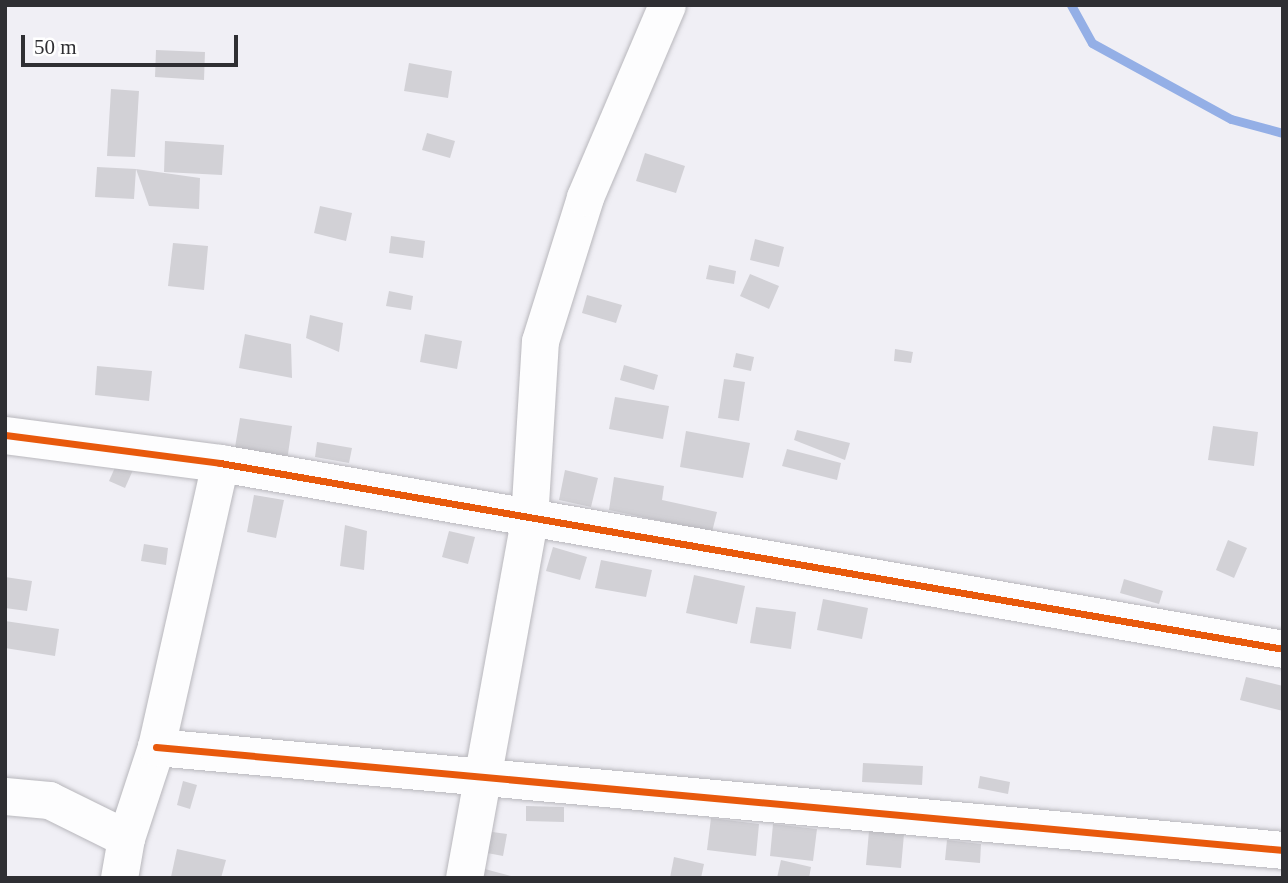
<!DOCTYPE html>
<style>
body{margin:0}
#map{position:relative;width:1288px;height:883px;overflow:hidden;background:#f0eff5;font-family:"Times New Roman",serif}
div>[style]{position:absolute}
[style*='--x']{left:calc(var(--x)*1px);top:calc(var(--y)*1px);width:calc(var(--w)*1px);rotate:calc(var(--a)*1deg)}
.stream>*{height:9px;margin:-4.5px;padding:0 4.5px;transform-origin:4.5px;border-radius:4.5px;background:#94afe6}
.building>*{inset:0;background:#d2d1d6}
.roads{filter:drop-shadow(0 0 2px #b8b7bc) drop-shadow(0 0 2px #b8b7bc)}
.minor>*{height:37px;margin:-18.5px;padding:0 18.5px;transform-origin:18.5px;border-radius:18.5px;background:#fdfdfe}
.cycleway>*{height:7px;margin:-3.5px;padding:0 3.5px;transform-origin:3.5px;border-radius:3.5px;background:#e8590c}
span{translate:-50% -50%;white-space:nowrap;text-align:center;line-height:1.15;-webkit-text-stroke:6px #fff;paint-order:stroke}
.frame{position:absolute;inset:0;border:7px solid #2f2f33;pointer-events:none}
.scale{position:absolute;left:21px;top:35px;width:217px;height:32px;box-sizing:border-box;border:4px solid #2f2f33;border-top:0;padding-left:9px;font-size:21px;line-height:24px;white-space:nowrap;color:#2f2f33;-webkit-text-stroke:5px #fff;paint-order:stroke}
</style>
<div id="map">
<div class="stream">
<div style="--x:1071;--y:5;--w:43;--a:61.1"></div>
<div style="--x:1092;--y:43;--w:158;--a:28.7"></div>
<div style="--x:1231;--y:119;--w:54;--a:15.1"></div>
</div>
<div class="building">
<div style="clip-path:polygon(156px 50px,205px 52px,204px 80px,155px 77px)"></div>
<div style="clip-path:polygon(409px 63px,452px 71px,448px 98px,404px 91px)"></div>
<div style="clip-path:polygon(111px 89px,139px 91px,135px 157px,107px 156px)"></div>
<div style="clip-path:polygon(427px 133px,455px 141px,450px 158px,422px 150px)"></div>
<div style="clip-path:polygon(165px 141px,224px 145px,222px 175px,164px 172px)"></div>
<div style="clip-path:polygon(645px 153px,685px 166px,676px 193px,636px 181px)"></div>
<div style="clip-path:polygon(97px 167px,136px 169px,134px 199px,95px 197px)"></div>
<div style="clip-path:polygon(136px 169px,200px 178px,199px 209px,149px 206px)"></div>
<div style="clip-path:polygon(320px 206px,352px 213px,346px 241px,314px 233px)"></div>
<div style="clip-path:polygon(391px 236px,425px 241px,423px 258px,389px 253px)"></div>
<div style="clip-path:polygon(755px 239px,784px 247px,779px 267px,750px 260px)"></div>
<div style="clip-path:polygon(173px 243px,208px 246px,204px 290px,168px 286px)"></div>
<div style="clip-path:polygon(709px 265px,736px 271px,734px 284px,706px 279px)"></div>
<div style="clip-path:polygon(750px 274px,779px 286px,769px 309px,740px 296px)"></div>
<div style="clip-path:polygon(389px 291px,413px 296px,411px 310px,386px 306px)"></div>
<div style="clip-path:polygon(587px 295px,622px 305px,616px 323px,582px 313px)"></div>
<div style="clip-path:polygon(310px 315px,343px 323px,339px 352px,306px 338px)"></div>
<div style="clip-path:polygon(245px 334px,291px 344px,292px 378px,239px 368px)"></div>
<div style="clip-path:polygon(425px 334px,462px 341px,457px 369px,420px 362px)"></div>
<div style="clip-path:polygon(895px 349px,913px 352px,911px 363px,894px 361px)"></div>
<div style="clip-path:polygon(736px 353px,754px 357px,751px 371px,733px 367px)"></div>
<div style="clip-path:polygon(624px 365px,658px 375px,654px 390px,620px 380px)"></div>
<div style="clip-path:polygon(97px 366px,152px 371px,149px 401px,95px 395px)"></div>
<div style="clip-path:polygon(724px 379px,745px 382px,739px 421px,718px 418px)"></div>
<div style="clip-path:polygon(615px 397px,669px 406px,663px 439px,609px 429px)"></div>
<div style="clip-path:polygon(240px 418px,292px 426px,287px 461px,234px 453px)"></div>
<div style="clip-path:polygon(1213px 426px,1258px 432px,1254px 466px,1208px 460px)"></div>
<div style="clip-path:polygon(797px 430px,850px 443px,845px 460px,794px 440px)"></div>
<div style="clip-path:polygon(686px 431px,750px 443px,743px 478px,680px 467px)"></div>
<div style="clip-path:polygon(317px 442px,352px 448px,349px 463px,315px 457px)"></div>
<div style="clip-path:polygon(787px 449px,841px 463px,837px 480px,782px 466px)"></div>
<div style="clip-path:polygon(117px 463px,133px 470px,125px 488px,109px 481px)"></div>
<div style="clip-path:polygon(565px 470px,598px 478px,591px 507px,559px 500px)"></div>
<div style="clip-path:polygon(614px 477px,664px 486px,662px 500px,717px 512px,712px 532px,609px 510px)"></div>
<div style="clip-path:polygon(254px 495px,284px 500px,276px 538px,247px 532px)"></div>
<div style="clip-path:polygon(345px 525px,367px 531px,364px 570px,340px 566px)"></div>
<div style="clip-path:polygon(449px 531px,475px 537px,468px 564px,442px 557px)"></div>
<div style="clip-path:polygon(1228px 540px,1247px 548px,1234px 578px,1216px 570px)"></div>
<div style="clip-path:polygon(144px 544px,168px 548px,166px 565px,141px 561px)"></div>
<div style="clip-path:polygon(553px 547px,587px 557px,580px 580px,546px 571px)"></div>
<div style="clip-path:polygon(601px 560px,652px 570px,646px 597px,595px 588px)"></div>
<div style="clip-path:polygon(694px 575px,745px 586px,737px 624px,686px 613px)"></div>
<div style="clip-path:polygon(5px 577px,32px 581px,27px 611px,5px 608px)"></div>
<div style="clip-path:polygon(1124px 579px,1163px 591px,1159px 604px,1120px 593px)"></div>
<div style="clip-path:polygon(823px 599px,868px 608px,862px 639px,817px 630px)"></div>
<div style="clip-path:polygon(756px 607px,796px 612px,791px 649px,750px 643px)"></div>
<div style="clip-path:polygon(5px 621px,59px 629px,55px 656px,5px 648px)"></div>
<div style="clip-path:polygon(1246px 677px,1283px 686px,1283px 711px,1240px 700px)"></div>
<div style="clip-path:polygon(863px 763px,923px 766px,922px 785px,862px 782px)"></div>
<div style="clip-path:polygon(980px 776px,1010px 782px,1008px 794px,978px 788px)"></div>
<div style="clip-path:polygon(183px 781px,197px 785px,190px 809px,177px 805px)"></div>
<div style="clip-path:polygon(526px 806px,564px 807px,564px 822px,526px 821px)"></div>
<div style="clip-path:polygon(711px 818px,759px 824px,756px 856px,707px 850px)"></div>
<div style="clip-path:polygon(773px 824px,817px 829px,813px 861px,770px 856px)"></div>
<div style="clip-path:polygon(485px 831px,507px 834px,503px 856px,482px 852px)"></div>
<div style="clip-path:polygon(869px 831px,904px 834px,901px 868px,866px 865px)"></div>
<div style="clip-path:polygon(947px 840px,981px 844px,980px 863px,945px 860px)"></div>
<div style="clip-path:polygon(177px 849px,226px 860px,221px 878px,171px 877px)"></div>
<div style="clip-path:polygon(674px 857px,704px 864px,701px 878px,670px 878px)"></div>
<div style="clip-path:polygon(781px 860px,811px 867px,809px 878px,777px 878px)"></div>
<div style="clip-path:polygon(481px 868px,515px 877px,515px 878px,478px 878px)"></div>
</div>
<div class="roads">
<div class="minor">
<div style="--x:5;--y:435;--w:217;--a:7.4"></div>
<div style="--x:220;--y:463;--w:1079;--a:9.92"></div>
<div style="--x:156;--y:747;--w:1132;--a:5.22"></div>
<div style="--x:5;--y:796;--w:44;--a:5.2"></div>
<div style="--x:49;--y:800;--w:86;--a:26.3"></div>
<div style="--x:119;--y:878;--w:41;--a:-80.1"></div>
<div style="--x:126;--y:838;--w:96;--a:-71.8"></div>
<div style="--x:156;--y:747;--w:291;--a:-77.3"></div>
<div style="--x:464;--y:878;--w:364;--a:-79.7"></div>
<div style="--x:529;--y:520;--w:179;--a:-86.5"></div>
<div style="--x:540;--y:341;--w:151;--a:-72.6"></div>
<div style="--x:585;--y:197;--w:209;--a:-66.9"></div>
</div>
</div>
<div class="cycleway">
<div style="--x:5;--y:435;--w:217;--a:7.4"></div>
<div style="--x:220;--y:463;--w:1079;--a:9.92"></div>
<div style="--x:156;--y:747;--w:1132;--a:5.22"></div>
</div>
<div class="frame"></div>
<div class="scale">50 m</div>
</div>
